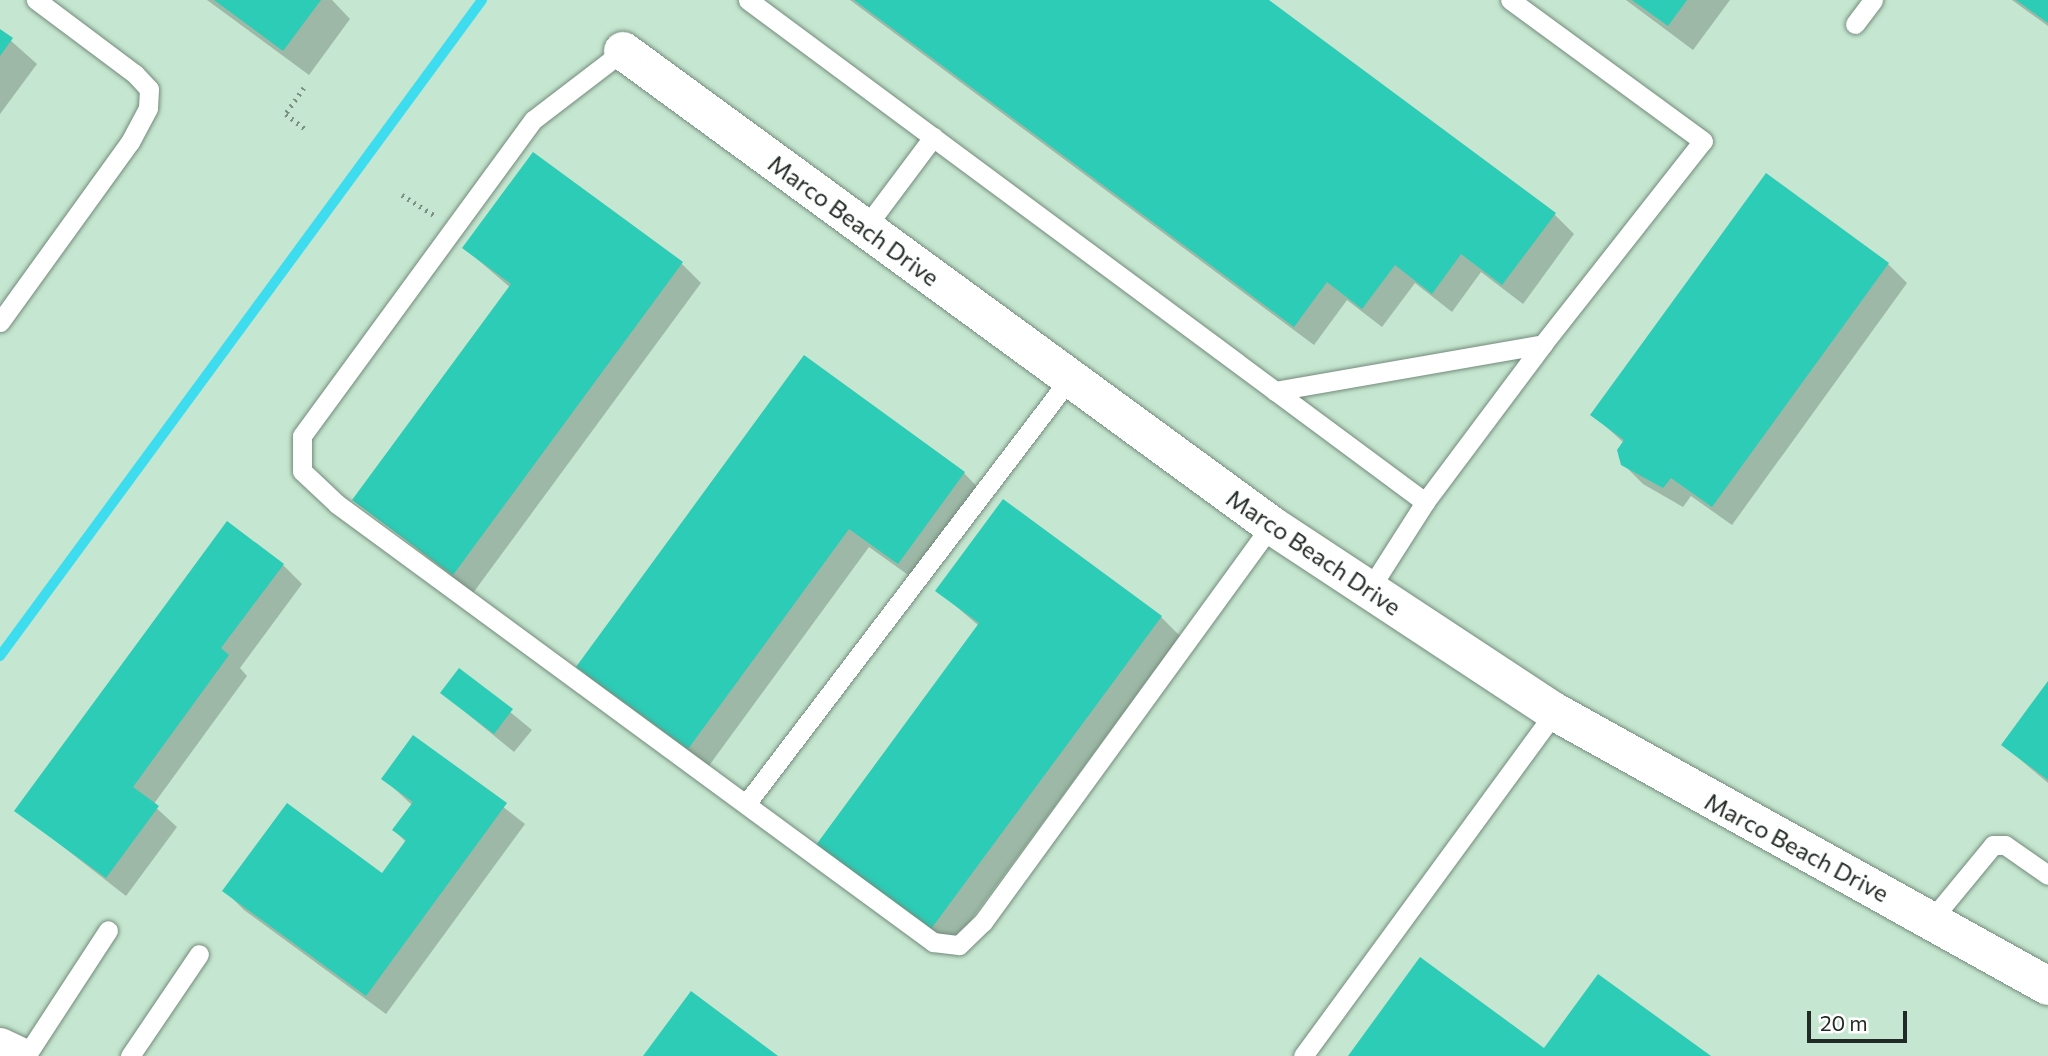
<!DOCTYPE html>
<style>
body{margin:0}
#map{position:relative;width:2048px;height:1056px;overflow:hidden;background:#d4eedd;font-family:Commissioner,sans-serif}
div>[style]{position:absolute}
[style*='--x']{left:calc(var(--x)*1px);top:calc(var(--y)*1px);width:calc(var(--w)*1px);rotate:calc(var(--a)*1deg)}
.built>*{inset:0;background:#c5e6d0}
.shadow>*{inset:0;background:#0003}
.stream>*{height:10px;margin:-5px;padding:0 5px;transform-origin:5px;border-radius:5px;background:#3dddef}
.building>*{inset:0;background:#2cccb7}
.path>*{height:4.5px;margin-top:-2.25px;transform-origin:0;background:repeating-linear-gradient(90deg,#7e9084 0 2px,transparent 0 7px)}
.roads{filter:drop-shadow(0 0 2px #738b7b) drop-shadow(0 0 2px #738b7b)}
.lane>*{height:19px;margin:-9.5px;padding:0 9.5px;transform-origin:9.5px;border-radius:9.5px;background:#fff}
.street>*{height:38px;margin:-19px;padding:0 19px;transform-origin:19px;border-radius:19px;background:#fff}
.secondary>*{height:38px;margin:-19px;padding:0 19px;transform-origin:19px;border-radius:19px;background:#fff}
span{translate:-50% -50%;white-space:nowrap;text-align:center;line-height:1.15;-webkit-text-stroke:7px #fff;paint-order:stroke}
.street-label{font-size:24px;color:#212a24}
.scale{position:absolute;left:1807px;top:1011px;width:100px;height:32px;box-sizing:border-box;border:4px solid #212a24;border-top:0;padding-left:9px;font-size:21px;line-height:24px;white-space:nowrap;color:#212a24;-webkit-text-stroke:5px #fff;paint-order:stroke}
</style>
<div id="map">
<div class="built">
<div style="clip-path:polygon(0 0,2048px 0,2048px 1056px,0 1056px)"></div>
</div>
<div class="shadow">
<div style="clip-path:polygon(207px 0,332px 0,350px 19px,309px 75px)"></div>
<div style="clip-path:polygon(850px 0,1266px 0,1555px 215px,1574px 234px,1523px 304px,1481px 272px,1452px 312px,1415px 283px,1382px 327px,1347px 300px,1314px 345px)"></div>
<div style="clip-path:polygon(1626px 0,1730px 0,1693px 50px)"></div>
<div style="clip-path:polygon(2012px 0,2048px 0,2048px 26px)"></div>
<div style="clip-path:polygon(0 31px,37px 64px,0 114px)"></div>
<div style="clip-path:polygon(464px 248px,682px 264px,701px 283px,473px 593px,355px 500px,511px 288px)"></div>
<div style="clip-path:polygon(1888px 264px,1907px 283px,1732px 525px,1691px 496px,1683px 507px,1643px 484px,1623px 464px,1624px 443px,1593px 415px)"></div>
<div style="clip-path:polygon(805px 357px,964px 473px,983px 493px,918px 582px,869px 547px,708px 767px,597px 686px,578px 667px)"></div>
<div style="clip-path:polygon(283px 565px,302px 584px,240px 668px,247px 676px,153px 805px,177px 827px,126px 896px,16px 810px)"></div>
<div style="clip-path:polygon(937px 590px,1161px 617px,1180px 636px,951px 947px,837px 864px,979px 626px)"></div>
<div style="clip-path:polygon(459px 670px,532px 730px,514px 752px,442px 693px)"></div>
<div style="clip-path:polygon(2048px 683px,2048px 783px,2003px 745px)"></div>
<div style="clip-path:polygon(413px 737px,525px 824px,386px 1014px,244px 910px,225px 891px,382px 875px,406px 842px,394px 830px,412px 805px,383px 778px)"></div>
</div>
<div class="stream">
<div style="--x:0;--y:656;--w:814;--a:-53.69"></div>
</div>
<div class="building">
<div style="clip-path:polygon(214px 0,321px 0,283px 51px)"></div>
<div style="clip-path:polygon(854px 0,1269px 0,1556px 213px,1502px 285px,1461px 254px,1432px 294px,1395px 265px,1362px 309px,1327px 282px,1294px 327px)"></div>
<div style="clip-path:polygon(1632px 0,1687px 0,1668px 26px)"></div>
<div style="clip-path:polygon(2016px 0,2048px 0,2048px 23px)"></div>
<div style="clip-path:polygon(0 29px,13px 38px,0 56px)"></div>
<div style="clip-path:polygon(533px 152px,683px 262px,453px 575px,352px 500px,511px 284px,462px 248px)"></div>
<div style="clip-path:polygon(1766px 173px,1889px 263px,1712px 507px,1671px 478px,1663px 488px,1621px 465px,1617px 450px,1624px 440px,1590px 415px)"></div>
<div style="clip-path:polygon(804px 355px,965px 472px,898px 564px,849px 529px,688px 749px,576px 667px)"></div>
<div style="clip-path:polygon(1003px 499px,1162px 616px,931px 929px,816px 845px,979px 623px,935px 591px)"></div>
<div style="clip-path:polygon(227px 521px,284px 564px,221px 648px,229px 655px,133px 787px,159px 806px,106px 878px,14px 811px)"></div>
<div style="clip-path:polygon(459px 668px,513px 709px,494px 734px,440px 693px)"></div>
<div style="clip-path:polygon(2048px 681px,2048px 780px,2001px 745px)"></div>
<div style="clip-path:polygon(413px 735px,507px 803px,366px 996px,222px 891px,287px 803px,382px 873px,406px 840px,392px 830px,413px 802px,381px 779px)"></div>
<div style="clip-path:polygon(1420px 957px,1544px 1048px,1598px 974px,1711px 1056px,1348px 1056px)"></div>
<div style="clip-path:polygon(691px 991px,778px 1056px,643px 1056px)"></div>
</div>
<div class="path">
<div style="--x:304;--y:88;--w:32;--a:125"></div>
<div style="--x:286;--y:114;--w:24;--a:38"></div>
<div style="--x:402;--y:195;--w:38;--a:32"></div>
</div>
<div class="roads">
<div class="lane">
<div style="--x:748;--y:0;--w:843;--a:36.56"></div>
<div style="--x:1855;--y:24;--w:30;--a:-53"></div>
<div style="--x:623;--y:51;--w:113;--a:142.5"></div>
<div style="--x:533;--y:120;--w:391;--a:126.2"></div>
<div style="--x:302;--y:436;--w:35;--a:90"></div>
<div style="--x:302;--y:471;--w:48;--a:43.3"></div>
<div style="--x:337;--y:504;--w:740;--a:36.31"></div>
<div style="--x:933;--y:942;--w:26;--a:7"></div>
<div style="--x:959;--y:945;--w:33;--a:-44"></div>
<div style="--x:983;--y:922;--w:490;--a:-54"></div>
<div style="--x:865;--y:228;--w:114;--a:-53.2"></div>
<div style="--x:0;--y:322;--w:222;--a:-54.2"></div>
<div style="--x:130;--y:142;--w:38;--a:-62"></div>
<div style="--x:148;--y:108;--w:19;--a:-87"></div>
<div style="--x:149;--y:89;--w:21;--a:-133"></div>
<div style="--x:135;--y:74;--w:124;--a:-143.2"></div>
<div style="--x:1275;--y:391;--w:272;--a:-9.9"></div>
<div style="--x:1543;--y:344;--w:258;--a:-51.8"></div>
<div style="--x:1703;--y:141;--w:239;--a:-143.8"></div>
<div style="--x:1369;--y:590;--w:104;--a:-57.5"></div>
<div style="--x:1425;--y:502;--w:197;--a:-53.2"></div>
<div style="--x:746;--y:804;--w:535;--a:-52.74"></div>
<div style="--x:1932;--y:919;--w:96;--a:-50.5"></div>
<div style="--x:1993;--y:845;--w:12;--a:0"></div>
<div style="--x:2005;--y:845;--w:52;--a:34.9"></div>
<div style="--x:26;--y:1056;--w:150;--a:-56.9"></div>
<div style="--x:130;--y:1056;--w:123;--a:-55.9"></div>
<div style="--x:1303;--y:1056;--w:426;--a:-53.8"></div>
</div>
<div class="street">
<div style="--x:623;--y:51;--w:803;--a:36.18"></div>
<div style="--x:1271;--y:525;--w:340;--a:33.4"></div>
<div style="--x:1555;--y:712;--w:564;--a:29.06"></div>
</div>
<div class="secondary">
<div style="--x:0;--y:1047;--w:21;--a:25"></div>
</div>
</div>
<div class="street-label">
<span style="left:854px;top:220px;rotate:36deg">Marco Beach Drive</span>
<span style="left:1314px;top:552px;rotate:34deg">Marco Beach Drive</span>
<span style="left:1797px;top:847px;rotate:28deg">Marco Beach Drive</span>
</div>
<div class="scale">20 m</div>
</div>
